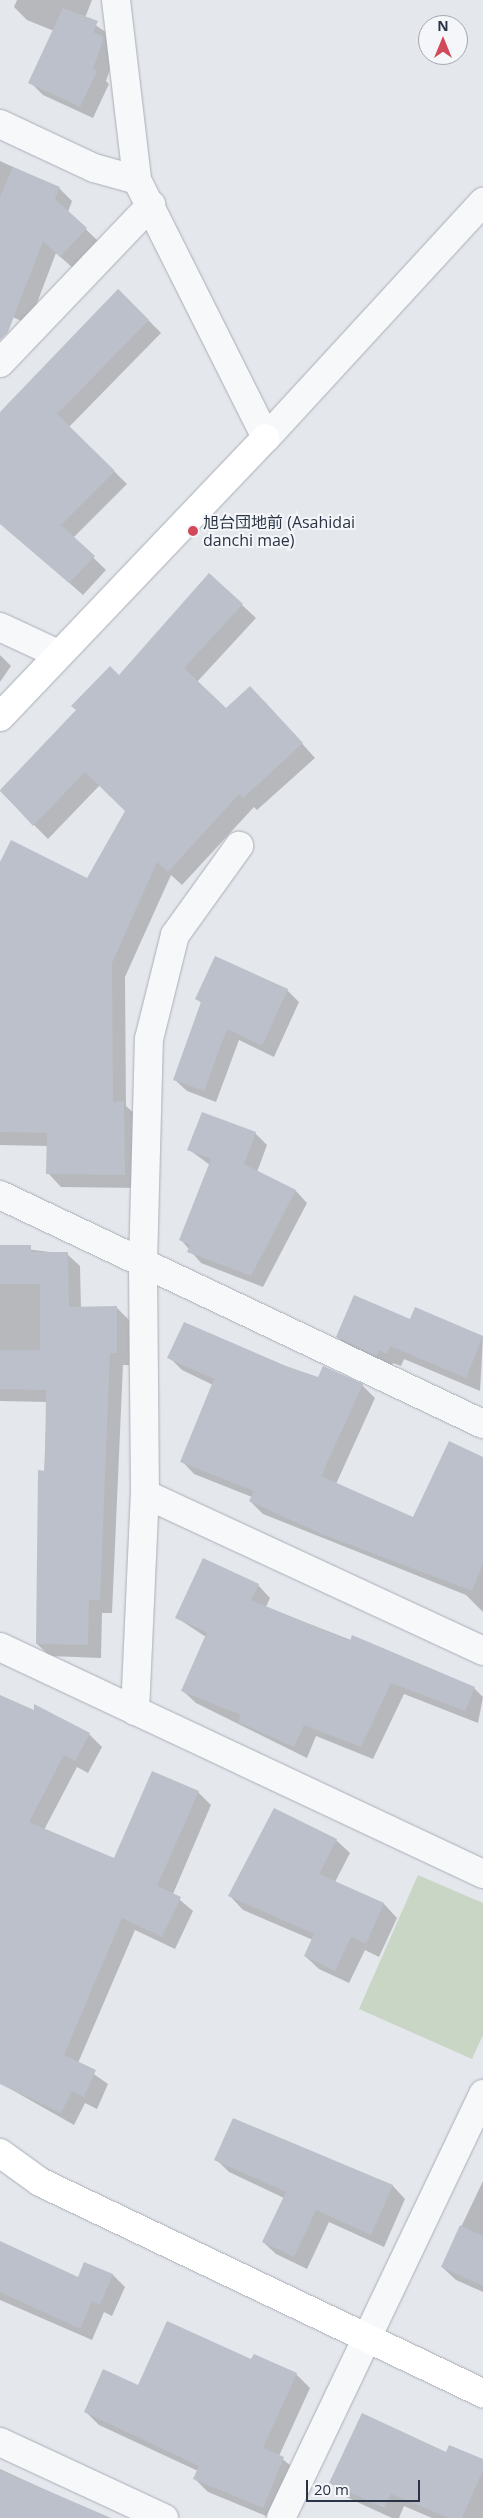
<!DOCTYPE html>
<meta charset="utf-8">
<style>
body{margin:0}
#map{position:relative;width:483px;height:2518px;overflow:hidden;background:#e4e7ec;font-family:"Open Sans","Noto Sans JP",sans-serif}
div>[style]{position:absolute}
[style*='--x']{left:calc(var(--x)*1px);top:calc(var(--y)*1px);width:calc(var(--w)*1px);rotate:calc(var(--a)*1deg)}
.green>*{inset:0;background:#c9d6c5}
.shadow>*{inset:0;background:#0003}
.building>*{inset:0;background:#bbc0ca}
.roads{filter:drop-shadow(0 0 1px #a9aeb7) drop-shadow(0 0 1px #a9aeb7)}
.street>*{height:28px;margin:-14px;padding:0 14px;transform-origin:14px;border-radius:14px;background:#f7f8fa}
.secondary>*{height:28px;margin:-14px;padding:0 14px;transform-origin:14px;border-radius:14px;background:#fff}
.dots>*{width:14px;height:14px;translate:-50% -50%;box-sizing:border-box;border:2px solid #f4f6f9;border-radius:50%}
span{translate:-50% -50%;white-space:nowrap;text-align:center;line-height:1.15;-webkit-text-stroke:4px #f4f6f9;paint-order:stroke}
.poi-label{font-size:16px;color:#2b3445}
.left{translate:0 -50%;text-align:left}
.north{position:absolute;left:418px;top:15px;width:50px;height:50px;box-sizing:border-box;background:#f4f6f9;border:1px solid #a4a8b1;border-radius:50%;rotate:0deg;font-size:14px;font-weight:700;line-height:20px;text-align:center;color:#2b3445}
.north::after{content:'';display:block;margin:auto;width:18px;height:22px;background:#d1495b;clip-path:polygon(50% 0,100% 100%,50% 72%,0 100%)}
.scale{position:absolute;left:306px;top:2480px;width:114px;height:22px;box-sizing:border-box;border:2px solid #2b3445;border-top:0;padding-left:6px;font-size:15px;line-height:18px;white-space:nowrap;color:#2b3445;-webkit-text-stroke:4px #f4f6f9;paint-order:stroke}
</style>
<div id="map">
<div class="green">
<div style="clip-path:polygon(418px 1875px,483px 1903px,483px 2035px,472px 2059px,359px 2009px)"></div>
</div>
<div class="shadow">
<div style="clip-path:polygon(17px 0,92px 0,85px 18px,110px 35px,116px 51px,106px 81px,109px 84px,93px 118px,43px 95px,30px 82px,54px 31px,27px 20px,14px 7px)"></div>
<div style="clip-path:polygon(0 161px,59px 188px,72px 201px,68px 212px,99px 242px,74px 269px,56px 253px,29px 324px,0 312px)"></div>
<div style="clip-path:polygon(119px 290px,161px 333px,69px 427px,127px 484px,73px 538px,106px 570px,83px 595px,0 522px,0 416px)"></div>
<div style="clip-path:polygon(242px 605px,256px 618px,197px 682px,226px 710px,264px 701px,315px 758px,257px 810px,254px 807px,182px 885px,171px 875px,125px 977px,126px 1106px,137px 1116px,139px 1188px,61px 1187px,48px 1173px,48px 1146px,0 1145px,0 865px,88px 879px,126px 811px,100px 785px,48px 839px,0 791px,77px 710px,119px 676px)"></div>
<div style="clip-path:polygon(0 655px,11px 666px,0 682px)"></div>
<div style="clip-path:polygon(287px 990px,299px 1002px,274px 1057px,239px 1040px,216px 1102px,187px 1091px,175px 1080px,202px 1004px,197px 998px)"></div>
<div style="clip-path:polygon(255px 1133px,267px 1145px,257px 1172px,296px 1191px,307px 1203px,263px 1287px,201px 1263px,181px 1240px,210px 1165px,188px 1149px)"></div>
<div style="clip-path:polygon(0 1246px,67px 1254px,80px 1266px,81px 1308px,116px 1307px,129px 1320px,129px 1365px,123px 1365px,112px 1613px,102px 1613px,101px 1658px,50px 1656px,37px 1644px,47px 1402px,0 1401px)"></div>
<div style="clip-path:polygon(416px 1308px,483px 1337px,480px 1391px,404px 1359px,401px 1366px,393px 1363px,390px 1369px,351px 1350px,337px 1337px,411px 1321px)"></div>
<div style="clip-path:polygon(169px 1357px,286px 1368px,319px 1379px,362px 1385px,375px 1398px,336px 1484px,414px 1518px,483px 1459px,483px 1612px,466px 1595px,263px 1514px,250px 1501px,252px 1497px,194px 1474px,182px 1461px,213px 1385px,182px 1370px)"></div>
<div style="clip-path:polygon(258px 1585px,270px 1598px,266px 1607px,474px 1688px,483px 1697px,478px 1723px,404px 1694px,373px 1759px,316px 1736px,307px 1758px,196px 1703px,183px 1691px,206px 1637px,177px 1618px)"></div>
<div style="clip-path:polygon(0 1696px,89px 1734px,102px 1747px,88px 1773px,77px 1767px,44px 1830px,115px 1859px,198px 1792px,211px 1805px,173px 1894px,193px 1911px,175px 1949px,135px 1930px,78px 2063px,108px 2084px,97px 2109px,85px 2103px,74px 2125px,0 2083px)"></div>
<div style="clip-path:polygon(336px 1840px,350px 1853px,335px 1882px,384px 1904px,397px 1918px,379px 1957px,365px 1950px,349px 1983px,319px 1969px,305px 1956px,313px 1940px,243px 1910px,230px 1896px)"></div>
<div style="clip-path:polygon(216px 2159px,393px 2186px,405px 2199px,384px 2247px,329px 2222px,307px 2269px,276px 2254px,263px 2242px,284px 2198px,229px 2172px)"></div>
<div style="clip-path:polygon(483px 2181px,483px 2292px,456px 2280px,442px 2267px)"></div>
<div style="clip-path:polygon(0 2243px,78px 2279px,85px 2263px,113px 2275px,125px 2287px,112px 2316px,104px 2312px,92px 2340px,0 2300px)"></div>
<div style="clip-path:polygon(252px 2360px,296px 2374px,310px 2388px,279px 2456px,297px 2471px,271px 2518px,208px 2492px,195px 2479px,198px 2471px,99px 2425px,86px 2412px,139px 2386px)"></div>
<div style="clip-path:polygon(446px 2454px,483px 2460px,483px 2518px,432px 2518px,404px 2506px,399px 2518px,392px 2518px,344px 2496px,331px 2483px)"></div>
<div style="clip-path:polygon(0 2469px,76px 2504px,88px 2518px,0 2518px)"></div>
</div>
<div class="building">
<div style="clip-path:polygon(63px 8px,98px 21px,93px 32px,104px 37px,93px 69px,97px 71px,80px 107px,28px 83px)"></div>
<div style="clip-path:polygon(13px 167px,60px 187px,55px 199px,87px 228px,60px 257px,43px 241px,8px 332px,0 340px,0 197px)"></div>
<div style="clip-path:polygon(118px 289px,149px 320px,57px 414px,115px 471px,61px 525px,95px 556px,69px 583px,0 524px,0 412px)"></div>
<div style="clip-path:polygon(209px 573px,243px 604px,184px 668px,226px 708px,250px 686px,303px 743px,243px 798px,239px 794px,168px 872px,157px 862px,112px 963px,113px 1102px,124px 1101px,125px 1175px,46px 1174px,47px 1133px,0 1132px,0 862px,11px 840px,87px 878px,125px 811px,85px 772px,33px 826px,0 790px,76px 710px,71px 706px,110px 666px,119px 675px)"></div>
<div style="clip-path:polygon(215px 956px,288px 989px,262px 1046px,227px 1029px,204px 1091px,173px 1080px,201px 1002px,195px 999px)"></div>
<div style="clip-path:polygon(202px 1112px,256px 1132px,244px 1164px,296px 1190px,251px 1276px,187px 1252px,190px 1245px,179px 1240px,211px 1159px,187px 1150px)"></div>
<div style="clip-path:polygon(0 1245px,31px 1245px,31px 1252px,68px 1252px,69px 1307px,117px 1306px,117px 1353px,110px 1353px,100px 1600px,89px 1600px,88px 1645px,36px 1644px,38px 1470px,45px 1471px,46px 1390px,0 1389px,0 1350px,40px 1350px,40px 1284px,0 1284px)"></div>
<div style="clip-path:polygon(354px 1295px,410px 1319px,415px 1307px,483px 1336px,466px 1378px,390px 1346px,387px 1354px,379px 1350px,376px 1356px,336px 1337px)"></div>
<div style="clip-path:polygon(184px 1322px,286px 1366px,318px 1377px,323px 1366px,363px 1384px,321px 1476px,413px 1517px,449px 1441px,483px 1457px,483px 1564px,472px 1591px,324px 1535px,249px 1501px,254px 1491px,180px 1462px,214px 1379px,167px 1358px)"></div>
<div style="clip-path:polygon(203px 1558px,259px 1584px,251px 1600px,350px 1641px,352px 1635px,475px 1687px,465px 1711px,391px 1683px,361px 1747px,304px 1725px,294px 1747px,238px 1722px,241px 1715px,181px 1691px,207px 1632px,175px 1618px)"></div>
<div style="clip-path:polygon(0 1695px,34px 1710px,34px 1704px,90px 1733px,75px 1761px,64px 1755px,29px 1822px,114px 1858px,152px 1771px,199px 1791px,157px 1886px,181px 1897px,162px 1937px,122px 1918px,64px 2055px,96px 2070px,84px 2097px,72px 2091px,61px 2113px,0 2084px)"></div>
<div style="clip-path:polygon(274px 1808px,337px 1839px,319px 1874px,384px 1903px,366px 1944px,351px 1937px,335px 1971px,304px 1956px,314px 1934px,228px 1896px)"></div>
<div style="clip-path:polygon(233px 2118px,393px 2185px,371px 2235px,316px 2210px,294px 2257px,262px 2242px,286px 2192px,214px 2160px)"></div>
<div style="clip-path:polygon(460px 2225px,483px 2236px,483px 2286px,441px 2267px)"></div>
<div style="clip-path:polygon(0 2241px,78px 2277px,84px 2262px,113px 2274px,100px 2305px,92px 2301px,80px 2329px,0 2292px)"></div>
<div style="clip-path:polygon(167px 2321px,251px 2359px,254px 2354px,297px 2373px,263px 2448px,284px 2457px,263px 2508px,193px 2479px,199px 2466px,84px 2412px,103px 2369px,138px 2385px)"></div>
<div style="clip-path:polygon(362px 2413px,446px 2452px,449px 2445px,483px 2459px,483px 2470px,462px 2518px,449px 2518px,391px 2494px,384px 2508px,329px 2483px)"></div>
<div style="clip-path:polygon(0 2470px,111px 2518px,0 2518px)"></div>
</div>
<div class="roads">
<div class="street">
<div style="--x:116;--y:0;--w:181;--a:83.3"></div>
<div style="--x:137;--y:180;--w:288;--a:63.4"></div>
<div style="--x:266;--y:438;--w:321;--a:-47.4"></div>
<div style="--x:0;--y:124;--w:104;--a:25.1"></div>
<div style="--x:94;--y:168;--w:45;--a:15.6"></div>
<div style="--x:0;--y:363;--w:219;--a:-46.3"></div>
<div style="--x:0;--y:627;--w:64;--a:25"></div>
<div style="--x:0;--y:1195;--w:535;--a:25.37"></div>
<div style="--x:145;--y:1494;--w:373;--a:24.9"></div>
<div style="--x:0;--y:1647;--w:534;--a:25.17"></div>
<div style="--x:135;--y:1711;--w:217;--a:-87.4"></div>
<div style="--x:145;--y:1494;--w:229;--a:-90.5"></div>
<div style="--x:143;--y:1265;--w:226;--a:-88.5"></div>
<div style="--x:149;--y:1039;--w:107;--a:-76"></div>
<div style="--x:175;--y:935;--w:110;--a:-54.3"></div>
<div style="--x:0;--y:2442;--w:181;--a:24.9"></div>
<div style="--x:281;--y:2518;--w:470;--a:-64.5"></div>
</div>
<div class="secondary">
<div style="--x:0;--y:717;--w:385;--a:-46.4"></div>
<div style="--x:0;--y:2153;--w:49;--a:35.9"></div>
<div style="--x:40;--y:2182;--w:491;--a:25.5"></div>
</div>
</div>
<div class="dots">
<div style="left:193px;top:531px;background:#d1495b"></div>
</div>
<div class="poi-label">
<span class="left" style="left:203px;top:531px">旭台団地前 (Asahidai<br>danchi mae)</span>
</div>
<div class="north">N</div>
<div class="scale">20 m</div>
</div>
